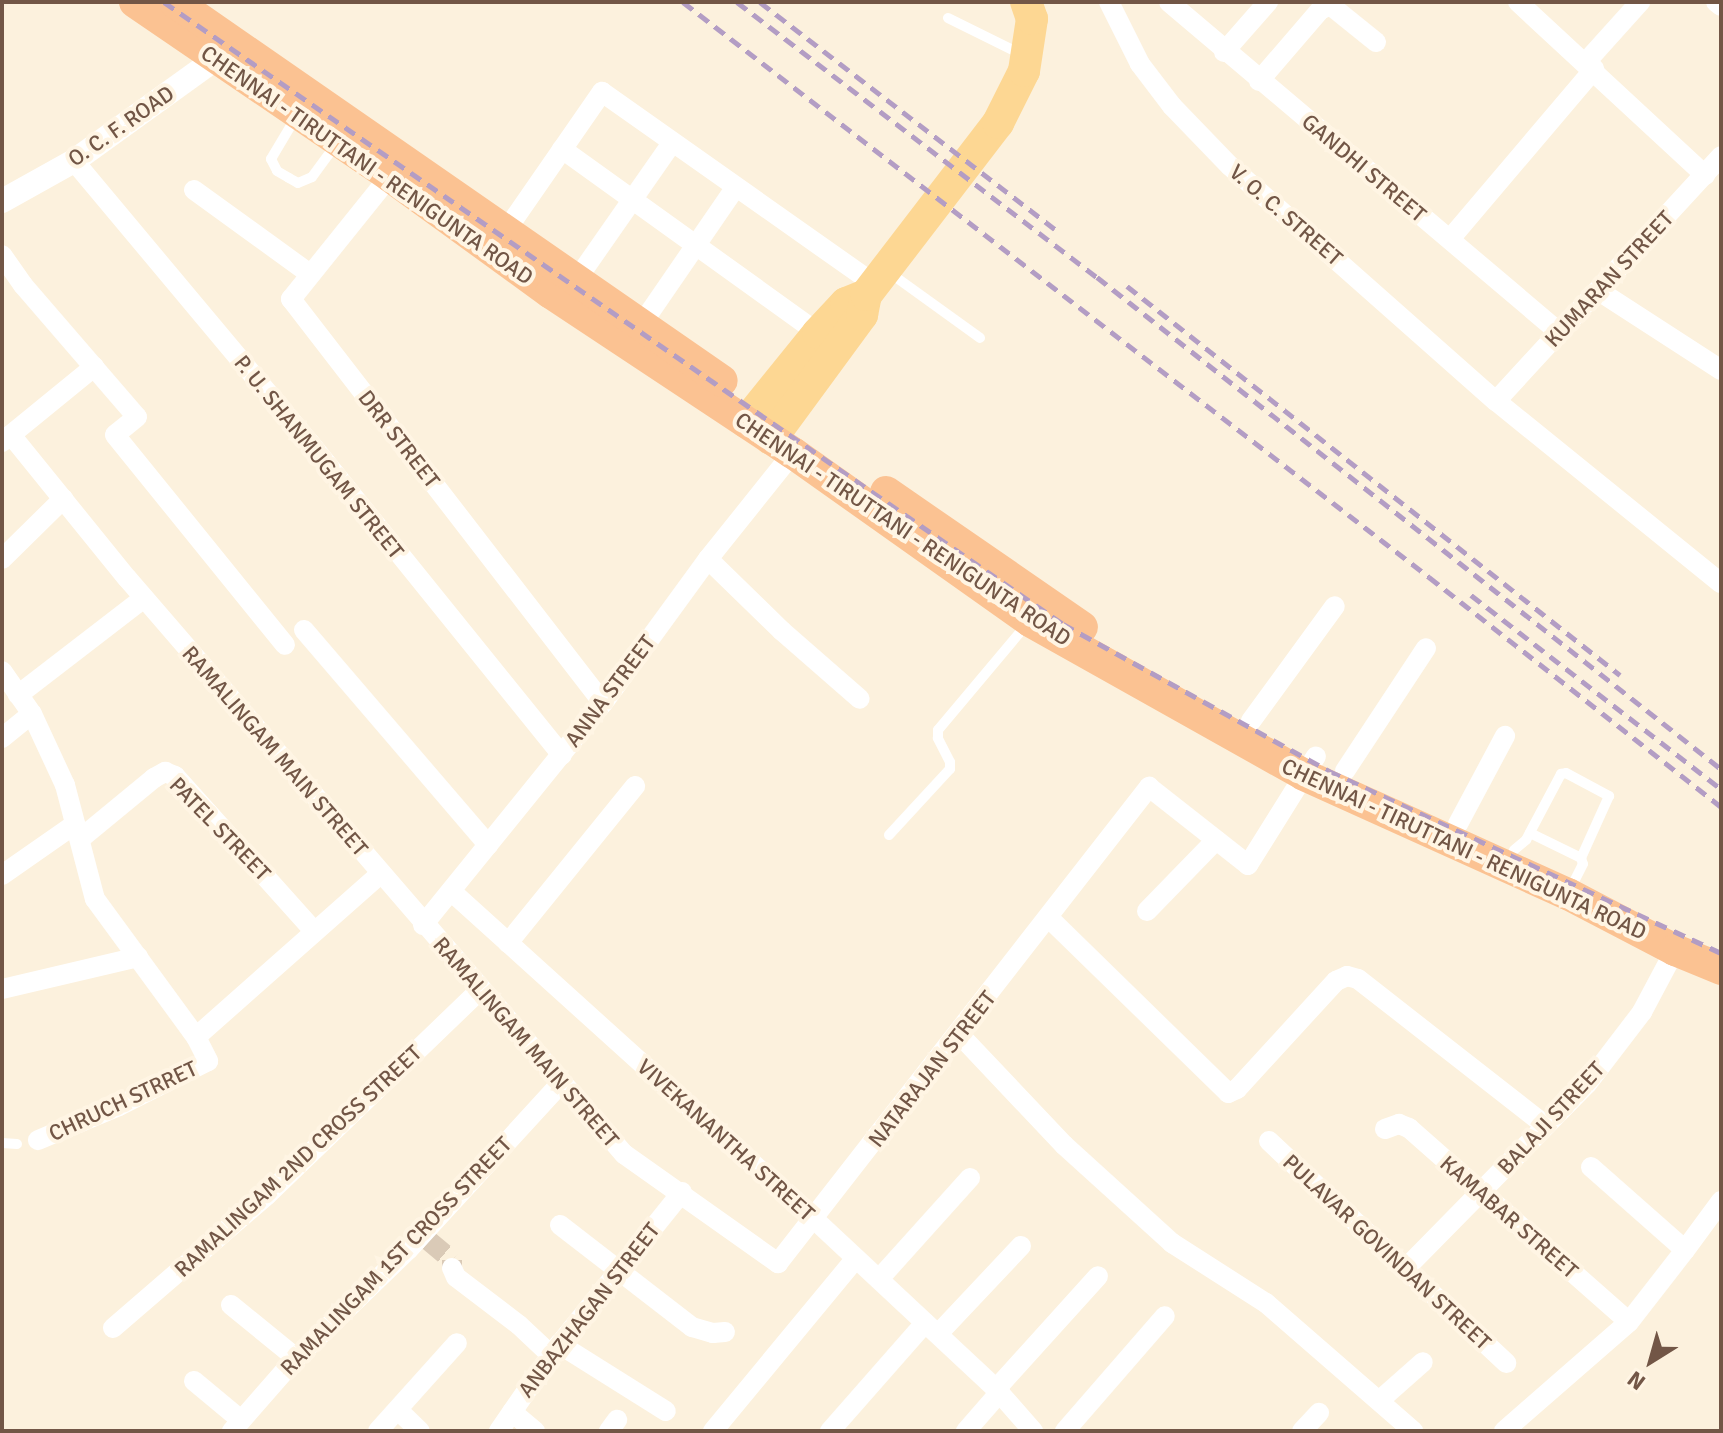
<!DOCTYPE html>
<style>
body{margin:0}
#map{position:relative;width:1723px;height:1433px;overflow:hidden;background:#fcf1dd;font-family:Signika,sans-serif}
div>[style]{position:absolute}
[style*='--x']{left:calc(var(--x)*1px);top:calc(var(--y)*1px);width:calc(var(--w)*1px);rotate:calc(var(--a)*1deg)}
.minor-tunnel>*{height:20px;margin-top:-10px;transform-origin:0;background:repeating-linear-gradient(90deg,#dacab7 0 20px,transparent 0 30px)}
.service>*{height:10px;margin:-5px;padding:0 5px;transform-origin:5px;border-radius:5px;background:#fff}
.minor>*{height:20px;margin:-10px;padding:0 10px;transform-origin:10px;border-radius:10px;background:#fff}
.tertiary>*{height:24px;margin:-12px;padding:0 12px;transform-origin:12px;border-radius:12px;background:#fff}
.primary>*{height:32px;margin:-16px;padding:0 16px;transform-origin:16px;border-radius:16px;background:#fdd793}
.trunk>*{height:32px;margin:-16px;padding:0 16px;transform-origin:16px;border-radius:16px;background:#fbc292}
.rail>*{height:5px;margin-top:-2.5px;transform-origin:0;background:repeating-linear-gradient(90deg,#b39dc4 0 12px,transparent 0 20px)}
span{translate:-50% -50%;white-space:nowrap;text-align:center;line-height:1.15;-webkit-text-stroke:8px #fff5e4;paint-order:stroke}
.street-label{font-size:22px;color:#725646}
.frame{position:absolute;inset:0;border:4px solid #725646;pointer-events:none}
.north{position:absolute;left:1611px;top:1321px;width:80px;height:80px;-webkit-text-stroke:6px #fff5e4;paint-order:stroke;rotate:217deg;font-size:22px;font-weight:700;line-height:32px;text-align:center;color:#725646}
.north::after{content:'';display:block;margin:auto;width:28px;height:36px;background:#725646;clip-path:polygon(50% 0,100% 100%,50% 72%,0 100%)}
</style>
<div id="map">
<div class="minor-tunnel">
<div style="--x:429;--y:1241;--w:30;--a:40"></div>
<div style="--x:452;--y:1260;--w:8;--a:90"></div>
</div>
<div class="service">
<div style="--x:948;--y:18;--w:81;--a:26.3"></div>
<div style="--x:296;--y:117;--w:49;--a:120.8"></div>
<div style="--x:271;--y:159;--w:13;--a:63"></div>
<div style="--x:277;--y:171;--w:14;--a:30"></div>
<div style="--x:289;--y:178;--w:10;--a:29"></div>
<div style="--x:298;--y:183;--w:15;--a:-23"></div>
<div style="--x:312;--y:177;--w:42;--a:-53.7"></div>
<div style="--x:890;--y:273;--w:111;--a:35.8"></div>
<div style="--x:1530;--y:833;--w:57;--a:26.1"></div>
<div style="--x:1581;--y:858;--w:6;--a:72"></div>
<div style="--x:1583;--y:864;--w:30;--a:117"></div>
<div style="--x:889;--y:835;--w:90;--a:-47.3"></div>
<div style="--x:950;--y:769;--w:7;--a:-90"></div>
<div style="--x:950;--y:762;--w:27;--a:-117"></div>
<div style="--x:938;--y:738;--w:8;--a:-90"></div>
<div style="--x:938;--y:730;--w:137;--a:-50"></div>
<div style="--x:1514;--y:850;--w:16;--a:-40"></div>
<div style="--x:1526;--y:840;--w:75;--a:-62.1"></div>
<div style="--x:1561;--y:774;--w:5;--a:-11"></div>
<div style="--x:1566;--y:773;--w:49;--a:28.1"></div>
<div style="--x:1609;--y:796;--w:68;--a:114.3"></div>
<div style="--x:2;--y:1143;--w:15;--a:4"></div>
</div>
<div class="minor">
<div style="--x:1109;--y:2;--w:69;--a:63.4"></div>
<div style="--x:1140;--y:64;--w:53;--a:52.7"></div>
<div style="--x:1172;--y:106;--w:83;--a:46"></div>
<div style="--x:1230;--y:166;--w:355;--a:41.5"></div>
<div style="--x:1496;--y:401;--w:289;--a:39"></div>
<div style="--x:1169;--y:2;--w:512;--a:40.25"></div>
<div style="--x:1518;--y:2;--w:255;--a:42.8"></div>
<div style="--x:1716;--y:2;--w:6;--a:39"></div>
<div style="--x:1224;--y:52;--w:67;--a:-48.7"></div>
<div style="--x:1586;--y:62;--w:81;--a:-48"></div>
<div style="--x:1259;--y:81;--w:94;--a:-49.3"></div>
<div style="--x:1320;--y:10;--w:11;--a:-27"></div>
<div style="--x:1330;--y:5;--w:59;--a:38.8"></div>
<div style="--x:562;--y:149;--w:315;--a:35.7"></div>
<div style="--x:74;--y:161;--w:368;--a:50.1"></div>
<div style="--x:310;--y:443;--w:401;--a:51.1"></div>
<div style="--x:390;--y:176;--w:158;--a:128.8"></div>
<div style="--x:291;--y:299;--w:510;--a:52.32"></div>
<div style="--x:194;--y:190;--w:143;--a:35.9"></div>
<div style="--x:507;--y:229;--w:167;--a:-55.3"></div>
<div style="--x:602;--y:92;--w:333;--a:35.2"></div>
<div style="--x:1450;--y:239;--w:223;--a:-49.7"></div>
<div style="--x:2;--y:255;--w:37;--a:55"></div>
<div style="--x:23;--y:285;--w:174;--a:49.2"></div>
<div style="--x:137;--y:417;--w:28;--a:141"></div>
<div style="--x:115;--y:435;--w:270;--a:51"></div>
<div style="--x:577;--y:279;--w:166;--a:-55.1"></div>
<div style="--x:1599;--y:291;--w:145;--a:32.9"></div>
<div style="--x:641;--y:325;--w:166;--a:-55.5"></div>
<div style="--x:1496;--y:401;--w:333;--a:-47.4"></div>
<div style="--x:11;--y:435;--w:184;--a:51"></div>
<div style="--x:127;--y:578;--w:761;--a:49.21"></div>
<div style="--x:624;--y:1154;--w:189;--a:35.3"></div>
<div style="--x:778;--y:1263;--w:604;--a:-52.07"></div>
<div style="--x:1149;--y:787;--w:126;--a:38.2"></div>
<div style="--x:1248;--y:865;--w:128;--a:-58"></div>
<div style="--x:2;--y:442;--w:119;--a:-39.2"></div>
<div style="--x:2;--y:559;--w:86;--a:-44.5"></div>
<div style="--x:708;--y:559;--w:103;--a:44.2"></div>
<div style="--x:782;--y:631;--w:103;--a:41.1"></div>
<div style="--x:304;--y:630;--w:283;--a:49.4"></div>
<div style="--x:2;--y:671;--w:52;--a:55.1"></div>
<div style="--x:32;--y:714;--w:78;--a:65.1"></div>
<div style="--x:65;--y:785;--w:118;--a:75.3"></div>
<div style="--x:95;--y:899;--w:171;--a:53.8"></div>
<div style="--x:196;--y:1037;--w:27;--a:63"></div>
<div style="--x:208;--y:1061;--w:100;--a:153.2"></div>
<div style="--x:119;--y:1106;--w:88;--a:157.2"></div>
<div style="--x:18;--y:695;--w:159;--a:-37.6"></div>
<div style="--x:1251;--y:721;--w:142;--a:-53.9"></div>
<div style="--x:2;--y:738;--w:38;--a:-39"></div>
<div style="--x:1345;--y:771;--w:147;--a:-56.6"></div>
<div style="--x:1458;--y:824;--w:100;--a:-61.9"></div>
<div style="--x:80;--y:839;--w:96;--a:-39.5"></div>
<div style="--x:154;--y:778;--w:13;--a:-29"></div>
<div style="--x:165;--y:772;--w:11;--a:22"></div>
<div style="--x:175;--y:776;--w:208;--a:48.1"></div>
<div style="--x:2;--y:875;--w:89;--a:-34.9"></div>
<div style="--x:451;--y:891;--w:489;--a:42.1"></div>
<div style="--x:814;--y:1219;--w:249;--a:43"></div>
<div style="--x:996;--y:1389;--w:56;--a:48.6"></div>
<div style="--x:1147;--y:911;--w:99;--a:-45.8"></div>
<div style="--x:1050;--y:919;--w:249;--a:44.3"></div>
<div style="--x:1228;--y:1093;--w:10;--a:-24"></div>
<div style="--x:1237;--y:1089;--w:147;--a:-47.5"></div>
<div style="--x:1336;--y:981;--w:12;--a:-24"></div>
<div style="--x:1347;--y:976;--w:11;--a:15"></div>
<div style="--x:1358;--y:979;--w:237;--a:38"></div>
<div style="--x:423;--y:925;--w:286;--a:-51"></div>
<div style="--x:603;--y:703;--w:178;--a:-53.9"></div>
<div style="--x:708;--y:559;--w:136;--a:-51.3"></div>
<div style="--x:508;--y:943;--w:202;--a:-51"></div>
<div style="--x:2;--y:989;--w:140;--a:-13.2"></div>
<div style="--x:959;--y:1034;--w:153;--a:46.6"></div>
<div style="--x:1064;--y:1145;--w:146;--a:42.2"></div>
<div style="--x:1172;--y:1243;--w:112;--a:32.6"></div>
<div style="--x:1266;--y:1303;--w:195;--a:41"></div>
<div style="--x:196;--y:1037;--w:246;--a:-41.5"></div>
<div style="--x:1385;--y:1129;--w:15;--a:-20"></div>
<div style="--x:1399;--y:1124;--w:11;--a:22"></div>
<div style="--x:1409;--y:1128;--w:293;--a:41.4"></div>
<div style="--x:1269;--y:1141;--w:325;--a:43.1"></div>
<div style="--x:1591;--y:1167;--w:125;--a:41.4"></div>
<div style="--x:1685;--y:1250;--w:61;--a:-53.7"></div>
<div style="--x:560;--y:1225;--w:167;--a:37.7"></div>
<div style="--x:692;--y:1327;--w:22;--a:16"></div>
<div style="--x:713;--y:1333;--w:12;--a:-5"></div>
<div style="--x:452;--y:1268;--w:10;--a:66"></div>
<div style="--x:456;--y:1277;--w:79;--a:37.3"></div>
<div style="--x:519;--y:1325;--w:44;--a:43.2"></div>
<div style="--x:1405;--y:1269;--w:260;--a:-45.5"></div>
<div style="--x:1587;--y:1084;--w:91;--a:-52.6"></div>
<div style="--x:1642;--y:1012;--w:70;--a:-62"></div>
<div style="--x:879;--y:1279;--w:136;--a:-48"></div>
<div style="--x:231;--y:1305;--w:84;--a:39.2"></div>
<div style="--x:113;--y:1328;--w:203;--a:-40.8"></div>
<div style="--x:267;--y:1195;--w:296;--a:-43.9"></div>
<div style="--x:938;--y:1334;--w:121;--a:-46.7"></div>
<div style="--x:559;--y:1344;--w:126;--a:32.1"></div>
<div style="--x:194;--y:1381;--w:61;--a:39.7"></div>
<div style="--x:996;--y:1389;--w:152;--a:-47.9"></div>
<div style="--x:1380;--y:1400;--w:57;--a:-41.5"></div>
<div style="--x:399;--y:1411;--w:29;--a:44"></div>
<div style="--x:512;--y:1412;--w:30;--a:40"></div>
<div style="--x:232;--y:1431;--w:97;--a:-48.8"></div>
<div style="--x:296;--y:1358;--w:156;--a:-44"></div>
<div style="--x:408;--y:1250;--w:226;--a:-47.5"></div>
<div style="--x:378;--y:1431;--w:118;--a:-48.1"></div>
<div style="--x:499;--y:1431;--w:92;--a:-55.6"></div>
<div style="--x:551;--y:1355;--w:209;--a:-51.2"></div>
<div style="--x:609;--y:1431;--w:14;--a:-54"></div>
<div style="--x:713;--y:1431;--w:224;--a:-50.4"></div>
<div style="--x:830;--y:1431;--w:144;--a:-48.7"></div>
<div style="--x:966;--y:1431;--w:52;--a:-48.9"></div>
<div style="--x:1065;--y:1431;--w:152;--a:-49"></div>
<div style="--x:1302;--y:1431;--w:25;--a:-47"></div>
<div style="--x:1504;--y:1431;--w:166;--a:-41.1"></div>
<div style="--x:1629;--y:1322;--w:91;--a:-52.1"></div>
</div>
<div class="tertiary">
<div style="--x:2;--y:201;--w:82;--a:-29.1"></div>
<div style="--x:74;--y:161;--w:190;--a:-35.8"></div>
</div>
<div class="primary">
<div style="--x:746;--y:422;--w:114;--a:-51"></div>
<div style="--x:818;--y:333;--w:41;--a:-47"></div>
<div style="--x:846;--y:303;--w:18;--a:-22"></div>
<div style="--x:771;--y:439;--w:154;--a:-53.7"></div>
<div style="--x:862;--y:315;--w:20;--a:-79"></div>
<div style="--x:866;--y:295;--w:217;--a:-52.5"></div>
<div style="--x:998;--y:123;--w:58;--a:-63.4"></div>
<div style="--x:1024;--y:71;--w:53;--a:-81.3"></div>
<div style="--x:1032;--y:19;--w:18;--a:-109"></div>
</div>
<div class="trunk">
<div style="--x:135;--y:2;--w:309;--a:34.3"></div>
<div style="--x:390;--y:176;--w:199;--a:36"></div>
<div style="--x:551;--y:293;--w:290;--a:33.5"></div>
<div style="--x:793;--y:453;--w:291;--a:35.3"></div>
<div style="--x:1030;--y:621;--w:314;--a:29.3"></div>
<div style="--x:1304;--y:775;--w:290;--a:24.3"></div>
<div style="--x:1568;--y:894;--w:121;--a:27.6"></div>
<div style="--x:1675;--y:950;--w:50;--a:22.4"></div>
<div style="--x:175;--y:2;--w:665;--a:34.72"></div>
<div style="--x:886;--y:492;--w:238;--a:34.6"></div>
</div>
<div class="rail">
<div style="--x:164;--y:2;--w:1093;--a:34.68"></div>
<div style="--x:1063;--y:624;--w:304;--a:28.9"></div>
<div style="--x:1329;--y:771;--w:432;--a:24.9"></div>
<div style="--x:683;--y:2;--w:942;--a:37.62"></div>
<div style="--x:1429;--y:577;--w:372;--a:38.2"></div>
<div style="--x:737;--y:2;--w:453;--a:37.4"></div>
<div style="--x:1097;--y:277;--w:795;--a:38.25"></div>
<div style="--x:760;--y:2;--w:372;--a:37.6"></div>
<div style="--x:1127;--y:286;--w:628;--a:38.28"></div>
<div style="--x:1471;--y:595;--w:316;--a:37.8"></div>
</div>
<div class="street-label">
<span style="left:121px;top:126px;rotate:-35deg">O. C. F. ROAD</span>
<span style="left:367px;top:165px;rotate:35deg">CHENNAI - TIRUTTANI - RENIGUNTA ROAD</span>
<span style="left:1364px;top:168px;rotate:40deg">GANDHI STREET</span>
<span style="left:1286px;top:215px;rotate:41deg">V. O. C. STREET</span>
<span style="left:1609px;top:279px;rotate:-47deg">KUMARAN STREET</span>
<span style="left:399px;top:439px;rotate:52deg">DRR STREET</span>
<span style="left:319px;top:457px;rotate:51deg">P. U. SHANMUGAM STREET</span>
<span style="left:903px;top:529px;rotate:34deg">CHENNAI - TIRUTTANI - RENIGUNTA ROAD</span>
<span style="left:610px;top:691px;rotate:-53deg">ANNA STREET</span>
<span style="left:275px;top:751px;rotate:49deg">RAMALINGAM MAIN STREET</span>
<span style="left:220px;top:829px;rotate:46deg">PATEL STREET</span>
<span style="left:1464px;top:849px;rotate:25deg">CHENNAI - TIRUTTANI - RENIGUNTA ROAD</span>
<span style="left:526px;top:1042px;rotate:49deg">RAMALINGAM MAIN STREET</span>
<span style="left:932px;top:1069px;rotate:-52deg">NATARAJAN STREET</span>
<span style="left:123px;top:1101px;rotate:-25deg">CHRUCH STRRET</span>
<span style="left:1551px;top:1118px;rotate:-47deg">BALAJI STREET</span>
<span style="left:726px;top:1140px;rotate:42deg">VIVEKANANTHA STREET</span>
<span style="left:298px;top:1161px;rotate:-43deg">RAMALINGAM 2ND CROSS STREET</span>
<span style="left:1509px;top:1217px;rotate:41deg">KAMABAR STREET</span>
<span style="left:1387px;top:1252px;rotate:43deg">PULAVAR GOVINDAN STREET</span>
<span style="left:396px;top:1256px;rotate:-46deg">RAMALINGAM 1ST CROSS STREET</span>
<span style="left:589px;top:1310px;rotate:-52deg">ANBAZHAGAN STREET</span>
</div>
<div class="frame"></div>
<div class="north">N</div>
</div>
